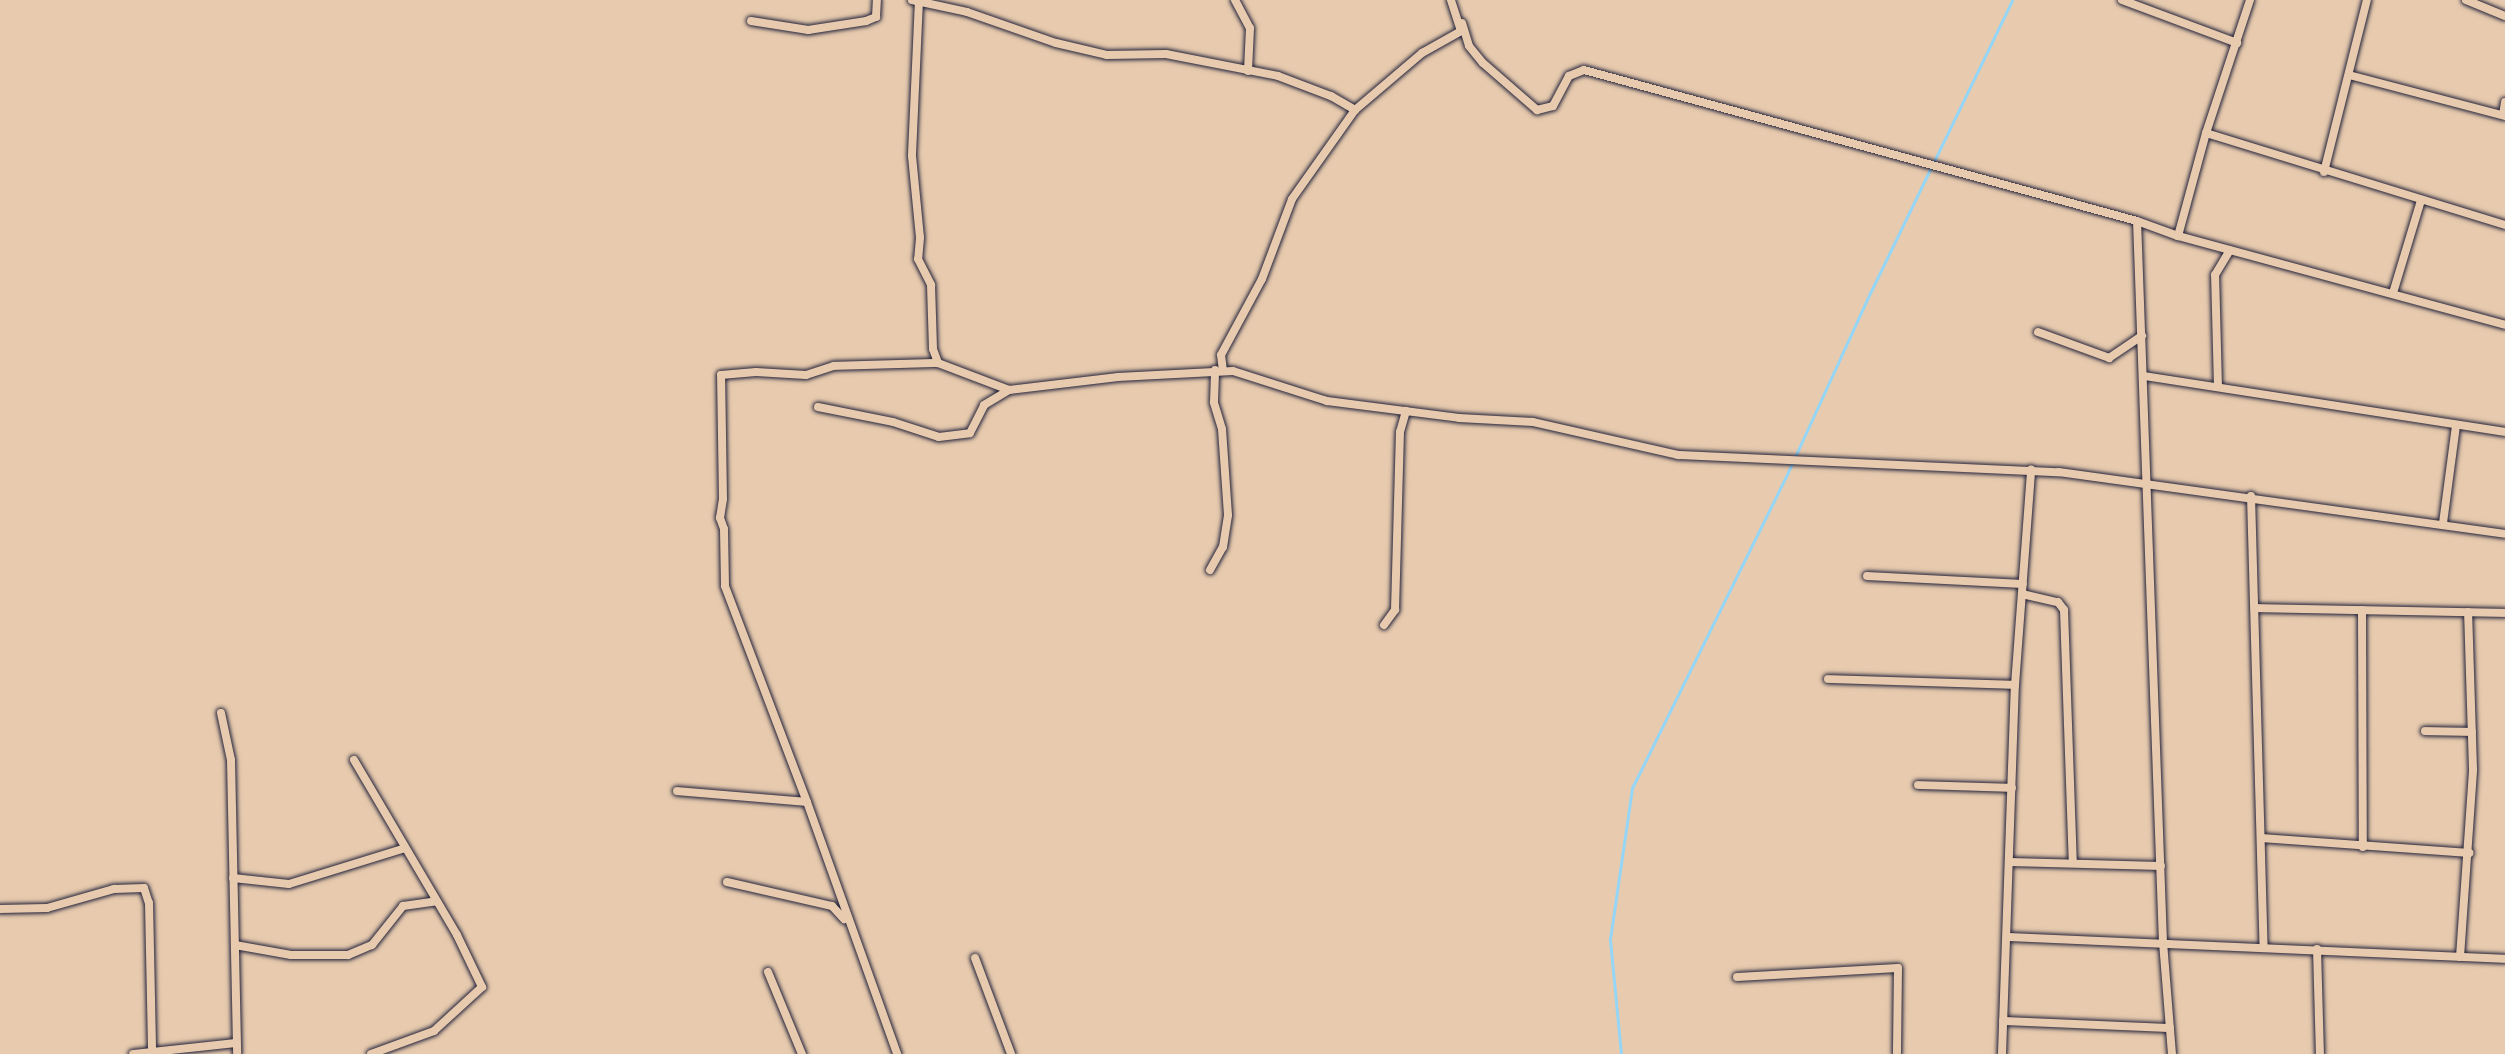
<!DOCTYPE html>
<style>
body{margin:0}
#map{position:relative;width:2505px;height:1054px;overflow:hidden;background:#e8cbae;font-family:Mynerve,sans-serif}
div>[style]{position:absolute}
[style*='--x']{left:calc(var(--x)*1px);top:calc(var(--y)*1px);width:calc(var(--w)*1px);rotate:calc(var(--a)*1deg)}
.stream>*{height:3px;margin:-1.5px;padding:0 1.5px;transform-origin:1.5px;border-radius:1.5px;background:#95d5f6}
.roads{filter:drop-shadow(0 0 2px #22223b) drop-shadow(0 0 2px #22223b)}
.street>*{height:8px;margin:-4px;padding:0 4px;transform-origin:4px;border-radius:4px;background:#e8cbae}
span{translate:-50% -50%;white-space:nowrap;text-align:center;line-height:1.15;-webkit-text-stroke:5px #e8cbae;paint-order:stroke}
</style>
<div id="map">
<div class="stream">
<div style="--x:1621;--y:1054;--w:116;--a:-95.5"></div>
<div style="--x:1610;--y:939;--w:153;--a:-81.7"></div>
<div style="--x:1632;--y:788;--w:352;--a:-63.7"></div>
<div style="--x:1788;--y:472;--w:199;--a:-65.4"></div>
<div style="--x:1871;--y:291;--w:323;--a:-64.1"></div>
</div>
<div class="roads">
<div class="street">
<div style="--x:912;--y:0;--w:56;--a:12.3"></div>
<div style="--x:967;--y:12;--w:94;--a:19.2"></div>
<div style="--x:1056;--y:43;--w:52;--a:13.2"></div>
<div style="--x:1107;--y:55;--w:59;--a:-1"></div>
<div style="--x:1166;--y:54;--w:114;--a:11.1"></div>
<div style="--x:1278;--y:76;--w:57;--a:20.7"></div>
<div style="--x:1331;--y:96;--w:28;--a:30"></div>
<div style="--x:919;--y:0;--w:156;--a:92.6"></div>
<div style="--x:912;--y:156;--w:82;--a:84.4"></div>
<div style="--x:920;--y:238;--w:21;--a:95"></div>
<div style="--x:918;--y:259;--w:29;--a:63"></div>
<div style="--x:931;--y:285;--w:64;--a:88.2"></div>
<div style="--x:933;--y:349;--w:15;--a:70"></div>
<div style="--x:938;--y:363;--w:76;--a:20.8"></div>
<div style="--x:1235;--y:0;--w:32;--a:62"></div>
<div style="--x:1250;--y:28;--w:43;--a:92.7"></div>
<div style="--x:2122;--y:0;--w:123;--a:20.5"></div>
<div style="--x:2250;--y:0;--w:140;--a:108.3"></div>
<div style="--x:2206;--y:133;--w:313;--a:17.1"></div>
<div style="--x:2466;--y:0;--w:42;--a:22.3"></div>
<div style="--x:751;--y:21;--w:58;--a:9"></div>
<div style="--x:808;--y:30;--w:59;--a:-8.8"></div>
<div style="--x:866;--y:21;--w:11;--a:-22"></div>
<div style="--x:876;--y:17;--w:17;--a:-87"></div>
<div style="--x:1462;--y:23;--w:24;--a:73"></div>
<div style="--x:1469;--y:46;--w:22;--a:51"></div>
<div style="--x:1483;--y:63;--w:72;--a:41"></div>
<div style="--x:1537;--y:110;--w:16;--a:-14"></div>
<div style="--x:1553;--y:106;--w:34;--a:-62"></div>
<div style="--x:1569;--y:76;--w:16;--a:-22"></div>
<div style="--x:1584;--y:70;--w:573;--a:15.27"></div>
<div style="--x:2349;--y:75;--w:161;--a:14.7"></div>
<div style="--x:2503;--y:115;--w:13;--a:-81"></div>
<div style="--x:2324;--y:172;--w:177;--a:-76"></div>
<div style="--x:2178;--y:236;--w:107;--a:-74.8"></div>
<div style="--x:2393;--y:293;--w:97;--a:-73.2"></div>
<div style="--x:2038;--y:332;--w:76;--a:20.1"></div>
<div style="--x:2109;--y:358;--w:40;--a:-34"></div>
<div style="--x:1223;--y:371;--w:16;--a:-97"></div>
<div style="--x:1221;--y:355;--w:86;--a:-61.7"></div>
<div style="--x:1262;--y:279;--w:85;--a:-69.4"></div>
<div style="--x:1292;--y:199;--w:109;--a:-54.7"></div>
<div style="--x:1355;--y:110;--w:88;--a:-40.4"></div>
<div style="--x:1422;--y:53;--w:45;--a:-29.4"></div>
<div style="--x:1461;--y:31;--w:33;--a:-108"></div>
<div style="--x:2144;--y:376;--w:365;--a:8.8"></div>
<div style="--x:2218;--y:387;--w:112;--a:-91.5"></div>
<div style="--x:2215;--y:275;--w:29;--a:-59"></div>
<div style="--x:818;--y:407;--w:76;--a:11.3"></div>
<div style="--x:893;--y:422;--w:48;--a:18.1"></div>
<div style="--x:939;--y:437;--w:31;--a:-7"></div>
<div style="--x:970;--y:433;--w:31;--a:-63"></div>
<div style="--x:984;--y:405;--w:29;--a:-31"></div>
<div style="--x:1009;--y:390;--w:110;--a:-6.8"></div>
<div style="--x:1118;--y:377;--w:115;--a:-3"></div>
<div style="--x:1233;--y:371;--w:99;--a:17.7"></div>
<div style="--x:1327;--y:401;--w:133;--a:7.3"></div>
<div style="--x:1459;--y:418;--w:74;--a:3.1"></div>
<div style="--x:1533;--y:422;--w:149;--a:12.8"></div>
<div style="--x:1678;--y:455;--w:381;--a:2.6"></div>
<div style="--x:2059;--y:472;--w:450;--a:7.9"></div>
<div style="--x:2251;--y:496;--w:452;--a:88.4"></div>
<div style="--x:2443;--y:523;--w:99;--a:-82.4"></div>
<div style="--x:1210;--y:570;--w:26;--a:-61"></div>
<div style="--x:1223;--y:547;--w:32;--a:-81"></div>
<div style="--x:1228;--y:515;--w:86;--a:-94"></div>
<div style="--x:1222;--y:429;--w:28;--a:-107"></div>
<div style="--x:1214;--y:402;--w:32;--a:-88"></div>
<div style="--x:1867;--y:576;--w:156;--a:2.9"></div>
<div style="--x:2022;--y:594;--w:37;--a:13"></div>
<div style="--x:2058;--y:602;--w:10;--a:53"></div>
<div style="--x:2064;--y:610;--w:252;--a:88"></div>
<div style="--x:2255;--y:608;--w:250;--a:1.1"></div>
<div style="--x:2362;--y:610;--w:237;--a:89.8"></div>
<div style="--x:1384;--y:625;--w:19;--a:-54"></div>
<div style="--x:1395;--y:610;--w:178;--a:-88.4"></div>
<div style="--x:1400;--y:432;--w:22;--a:-74"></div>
<div style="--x:1828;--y:679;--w:187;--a:1.8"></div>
<div style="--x:221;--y:713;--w:48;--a:78"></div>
<div style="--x:231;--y:760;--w:294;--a:88.8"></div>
<div style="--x:2425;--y:731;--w:47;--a:1.2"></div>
<div style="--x:354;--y:760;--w:203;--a:59.5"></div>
<div style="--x:457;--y:935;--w:58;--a:64.3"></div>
<div style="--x:482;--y:987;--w:65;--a:137.5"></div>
<div style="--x:434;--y:1031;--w:67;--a:159.9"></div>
<div style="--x:1918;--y:785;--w:94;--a:1.8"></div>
<div style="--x:677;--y:791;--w:130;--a:4.8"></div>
<div style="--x:807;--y:802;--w:268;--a:70.3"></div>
<div style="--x:807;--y:802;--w:231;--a:-110.8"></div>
<div style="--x:725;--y:586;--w:57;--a:-91"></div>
<div style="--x:724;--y:529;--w:12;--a:-110"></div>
<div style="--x:720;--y:518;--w:19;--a:-81"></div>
<div style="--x:723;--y:499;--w:124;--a:-90.9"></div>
<div style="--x:721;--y:375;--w:35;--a:-5"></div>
<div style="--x:756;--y:372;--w:50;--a:3.4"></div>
<div style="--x:806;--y:375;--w:29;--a:-18"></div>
<div style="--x:834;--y:366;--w:104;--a:-1.7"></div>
<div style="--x:2261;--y:838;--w:209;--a:4.1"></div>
<div style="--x:2010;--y:862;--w:151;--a:1.5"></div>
<div style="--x:233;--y:878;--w:56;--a:6.1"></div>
<div style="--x:289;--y:884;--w:121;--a:-17.2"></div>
<div style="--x:727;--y:882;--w:108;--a:12.9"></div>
<div style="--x:832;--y:906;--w:18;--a:47"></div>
<div style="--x:0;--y:909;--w:47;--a:-1.2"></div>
<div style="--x:47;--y:908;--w:70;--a:-15.8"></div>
<div style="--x:114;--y:889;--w:30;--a:-2"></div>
<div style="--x:144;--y:888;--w:16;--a:72"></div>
<div style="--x:149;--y:903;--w:146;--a:88.8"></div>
<div style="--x:2007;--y:937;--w:498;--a:2.5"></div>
<div style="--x:235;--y:945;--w:57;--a:10.1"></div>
<div style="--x:291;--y:955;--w:57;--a:0"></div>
<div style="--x:348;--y:955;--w:26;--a:-23"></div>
<div style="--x:372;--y:945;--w:50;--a:-51.5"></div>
<div style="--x:403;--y:906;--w:34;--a:-8"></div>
<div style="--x:2317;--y:949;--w:105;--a:88.4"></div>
<div style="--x:2460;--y:957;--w:188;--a:-86"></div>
<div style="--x:2473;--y:769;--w:157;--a:-91.8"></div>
<div style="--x:975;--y:958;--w:103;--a:69.4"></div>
<div style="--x:768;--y:972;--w:89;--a:67.5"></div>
<div style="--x:1737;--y:977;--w:161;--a:-3.2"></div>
<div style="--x:1898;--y:968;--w:86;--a:90.7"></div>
<div style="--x:2003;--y:1021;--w:167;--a:2.4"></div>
<div style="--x:133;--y:1054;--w:104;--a:-6.1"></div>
<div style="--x:2002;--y:1054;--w:369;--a:-88"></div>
<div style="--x:2015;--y:685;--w:216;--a:-85.7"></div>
<div style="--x:2172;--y:1054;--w:111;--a:-94.6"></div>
<div style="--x:2163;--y:943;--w:722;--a:-92.06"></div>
<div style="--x:2137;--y:221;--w:44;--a:20.1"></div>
<div style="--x:2178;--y:236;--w:339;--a:15.2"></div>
</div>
</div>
</div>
